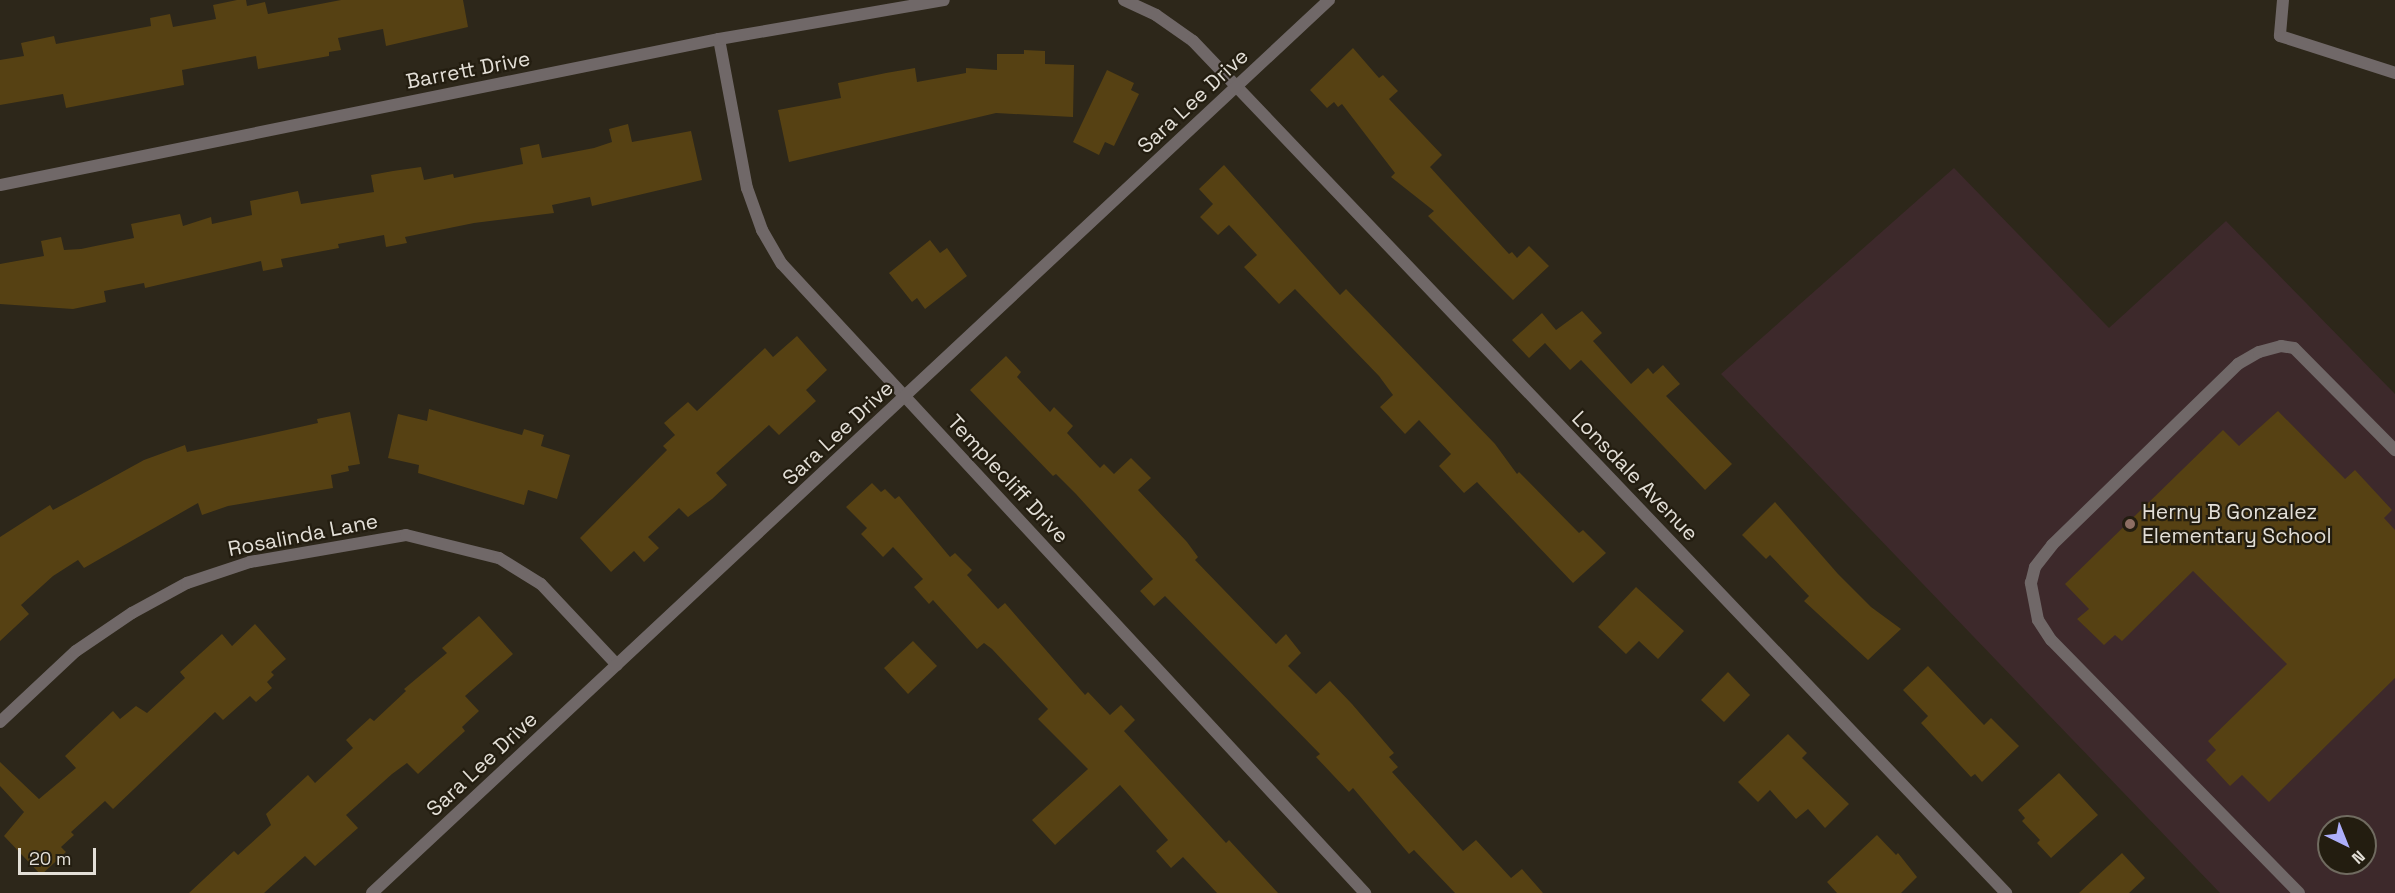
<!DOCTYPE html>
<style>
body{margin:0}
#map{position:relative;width:2395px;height:893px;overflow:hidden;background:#2d271a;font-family:"Space Grotesk",sans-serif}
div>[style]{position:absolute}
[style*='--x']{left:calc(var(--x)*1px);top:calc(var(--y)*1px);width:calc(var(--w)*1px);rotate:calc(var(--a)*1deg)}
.commercial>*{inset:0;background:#3d292b}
.building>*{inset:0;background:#564113}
.service>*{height:12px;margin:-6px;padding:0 6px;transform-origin:6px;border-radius:6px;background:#706868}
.minor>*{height:12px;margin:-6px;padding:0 6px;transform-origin:6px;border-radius:6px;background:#706868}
.dots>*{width:16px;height:16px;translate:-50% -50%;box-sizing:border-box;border:3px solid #231d10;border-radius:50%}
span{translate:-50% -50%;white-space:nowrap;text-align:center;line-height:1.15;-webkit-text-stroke:4.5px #231d10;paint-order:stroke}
.street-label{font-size:21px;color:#e3dfd7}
.poi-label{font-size:21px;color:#e3dfd7}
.left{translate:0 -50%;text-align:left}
.north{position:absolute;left:2317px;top:815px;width:60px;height:60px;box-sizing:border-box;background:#231d10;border:2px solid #706b60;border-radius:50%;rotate:137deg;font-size:16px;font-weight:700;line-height:24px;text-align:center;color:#e3dfd7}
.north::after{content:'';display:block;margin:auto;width:21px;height:27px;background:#adaffb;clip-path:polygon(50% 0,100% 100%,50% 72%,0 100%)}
.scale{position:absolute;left:18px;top:848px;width:78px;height:27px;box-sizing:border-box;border:3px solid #e3dfd7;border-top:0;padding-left:8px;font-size:18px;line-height:21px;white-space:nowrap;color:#e3dfd7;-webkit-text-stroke:4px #231d10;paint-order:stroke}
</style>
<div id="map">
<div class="commercial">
<div style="clip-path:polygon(evenodd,1954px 168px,2109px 328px,2226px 221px,2395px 394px,2395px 893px,2220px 893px,1721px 374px,1954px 168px,2329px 827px,2365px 827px,2365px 863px,2329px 863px,2329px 827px)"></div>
</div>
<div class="building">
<div style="clip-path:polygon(237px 0,246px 0,247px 6px,265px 2px,268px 14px,341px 0,463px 0,468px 27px,386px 46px,383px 29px,338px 38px,341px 50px,329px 52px,329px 56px,258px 69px,256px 56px,182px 70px,184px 85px,66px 108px,63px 94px,0 105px,0 60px,24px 56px,21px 43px,54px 36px,56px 44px,151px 26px,150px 18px,170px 14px,173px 27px,216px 19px,213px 5px)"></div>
<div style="clip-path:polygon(1353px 48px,1379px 78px,1383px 75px,1398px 91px,1389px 99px,1442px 155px,1430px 167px,1509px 254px,1512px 252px,1517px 258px,1529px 246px,1549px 266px,1513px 300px,1428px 216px,1434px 211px,1391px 177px,1395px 173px,1342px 104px,1338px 107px,1334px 102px,1327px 108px,1310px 90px)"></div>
<div style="clip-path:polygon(1024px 50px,1045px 51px,1045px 64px,1074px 65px,1073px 117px,996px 113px,789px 162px,778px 110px,841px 98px,838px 83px,886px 73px,915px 68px,917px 82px,966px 73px,966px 68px,997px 70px,997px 54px,1024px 54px)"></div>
<div style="clip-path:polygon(1107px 70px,1134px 83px,1131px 90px,1139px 94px,1114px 146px,1105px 142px,1099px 155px,1073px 142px)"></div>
<div style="clip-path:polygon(628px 124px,632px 142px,691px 131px,702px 180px,592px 206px,590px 197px,552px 205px,554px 213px,474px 223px,405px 237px,407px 243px,386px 247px,384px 235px,338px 244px,339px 248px,281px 259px,283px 267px,263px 271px,261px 261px,145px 288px,144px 283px,104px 291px,106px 302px,73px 309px,0 304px,0 264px,44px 256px,41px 241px,61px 237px,64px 250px,81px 249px,134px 238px,131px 224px,180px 214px,183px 226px,211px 217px,212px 224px,252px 215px,250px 201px,298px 191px,301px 204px,374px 192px,371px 175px,393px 171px,421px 167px,424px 180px,453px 174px,454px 178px,523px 164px,520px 148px,539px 144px,542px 158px,594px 148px,612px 142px,609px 129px)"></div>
<div style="clip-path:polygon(1224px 165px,1340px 295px,1346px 289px,1495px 444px,1517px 474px,1519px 472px,1579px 533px,1583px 530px,1606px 553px,1573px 583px,1477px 482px,1464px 493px,1439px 466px,1451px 454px,1419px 420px,1405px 434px,1380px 407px,1393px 395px,1379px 376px,1295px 289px,1279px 304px,1244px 267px,1257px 255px,1229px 225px,1218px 235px,1200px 217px,1213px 204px,1199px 189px)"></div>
<div style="clip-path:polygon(930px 240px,940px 253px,947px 248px,967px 276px,925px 309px,917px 298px,912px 302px,889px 273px)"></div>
<div style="clip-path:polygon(1582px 311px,1602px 333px,1593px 341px,1631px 384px,1648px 368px,1653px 374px,1663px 365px,1680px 384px,1666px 396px,1732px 464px,1705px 490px,1581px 360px,1570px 370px,1545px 343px,1529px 358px,1512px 340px,1542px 313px,1556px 330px)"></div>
<div style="clip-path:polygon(797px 336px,827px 370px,806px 390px,816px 401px,779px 435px,769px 425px,716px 473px,727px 485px,712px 499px,688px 517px,679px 508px,648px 537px,659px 548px,644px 562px,634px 551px,611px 572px,580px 538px,667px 450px,663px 446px,675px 435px,664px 423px,688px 402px,697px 411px,765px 348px,773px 357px)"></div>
<div style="clip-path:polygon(1006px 356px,1021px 372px,1017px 377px,1050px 412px,1054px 407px,1073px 426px,1067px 433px,1100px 468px,1104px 464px,1114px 474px,1131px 458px,1151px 478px,1138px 490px,1187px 542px,1198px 557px,1195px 560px,1276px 644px,1286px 634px,1301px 653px,1288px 666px,1316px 694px,1330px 681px,1352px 704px,1394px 753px,1389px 757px,1398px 767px,1392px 772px,1463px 851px,1476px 840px,1511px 878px,1522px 869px,1543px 893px,1455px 893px,1414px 850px,1409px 854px,1353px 788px,1349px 792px,1316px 757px,1320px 754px,1165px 596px,1154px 606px,1140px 591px,1153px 579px,1076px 494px,1056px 474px,1053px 476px,970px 390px)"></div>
<div style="clip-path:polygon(429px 409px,522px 435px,524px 429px,544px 435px,541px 446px,570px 455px,557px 499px,528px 490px,524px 505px,418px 473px,419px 465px,388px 458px,398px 414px,427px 421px)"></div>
<div style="clip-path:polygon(2278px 411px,2345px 479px,2355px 470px,2392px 510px,2384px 518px,2395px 530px,2395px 678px,2269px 802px,2242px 775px,2230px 786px,2206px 760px,2216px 750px,2208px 741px,2287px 664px,2193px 571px,2122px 641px,2115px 635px,2104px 645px,2077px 619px,2089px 609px,2065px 584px,2223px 430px,2239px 446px)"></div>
<div style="clip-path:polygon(350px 412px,360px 464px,348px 466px,349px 471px,331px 475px,333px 488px,228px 506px,202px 515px,198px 503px,84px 568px,78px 560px,53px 576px,21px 605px,29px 614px,0 641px,0 537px,50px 505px,53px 510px,144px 460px,185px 445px,187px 452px,318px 423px,317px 419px)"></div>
<div style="clip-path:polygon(872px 483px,881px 492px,885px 489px,895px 499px,899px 496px,950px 557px,955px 553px,972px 570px,967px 575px,998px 609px,1005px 603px,1085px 695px,1088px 692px,1110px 715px,1121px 705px,1135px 720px,1124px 731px,1226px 843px,1229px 840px,1278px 893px,1217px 893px,1183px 857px,1171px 868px,1156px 851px,1168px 840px,1120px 785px,1055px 845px,1032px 820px,1088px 769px,1038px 719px,1048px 709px,992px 649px,984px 643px,977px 649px,933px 600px,929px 604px,914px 587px,923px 579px,893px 547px,883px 557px,861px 534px,867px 528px,846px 507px)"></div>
<div style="clip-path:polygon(1775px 502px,1838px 574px,1871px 607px,1901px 629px,1868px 660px,1804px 601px,1809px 596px,1770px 555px,1766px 559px,1742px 535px)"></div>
<div style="clip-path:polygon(1636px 587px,1684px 631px,1658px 659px,1639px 641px,1626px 654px,1598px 627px)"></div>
<div style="clip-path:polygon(479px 616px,513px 654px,465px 696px,479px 711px,462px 727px,465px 731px,418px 774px,407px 763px,392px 774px,346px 815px,358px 828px,315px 866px,305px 856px,264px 893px,189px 893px,234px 851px,238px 855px,271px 825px,266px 814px,308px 775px,315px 783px,353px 748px,346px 740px,370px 718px,374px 721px,406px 691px,404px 689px,447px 653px,442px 648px)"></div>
<div style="clip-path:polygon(255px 624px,286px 659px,271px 672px,274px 675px,267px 682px,272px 688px,256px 702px,250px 696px,223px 720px,215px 712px,113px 809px,105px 801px,71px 832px,74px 835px,61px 847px,66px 852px,41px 875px,4px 836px,24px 812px,0 786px,0 762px,39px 799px,76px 768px,65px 756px,113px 711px,120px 719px,136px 706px,147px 713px,185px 678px,180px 672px,222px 634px,232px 646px)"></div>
<div style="clip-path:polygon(913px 641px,937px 666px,908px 694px,884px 668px)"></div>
<div style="clip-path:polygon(1928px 666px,1984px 725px,1991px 718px,2019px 746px,1982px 782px,1975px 774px,1971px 777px,1921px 723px,1928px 716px,1903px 690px)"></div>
<div style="clip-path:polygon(1728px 672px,1750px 695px,1724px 722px,1701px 700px)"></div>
<div style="clip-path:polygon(1788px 734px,1807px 753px,1802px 758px,1849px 804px,1825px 828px,1808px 809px,1796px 819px,1770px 790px,1758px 802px,1738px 782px)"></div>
<div style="clip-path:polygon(2059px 773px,2098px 815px,2051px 858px,2037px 843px,2040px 840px,2022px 821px,2025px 818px,2018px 810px)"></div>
<div style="clip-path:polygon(1877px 835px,1896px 855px,1898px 853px,1917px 877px,1901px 893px,1837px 893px,1827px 882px)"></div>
<div style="clip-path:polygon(2122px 853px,2145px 878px,2129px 893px,2079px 893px)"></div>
</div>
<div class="service">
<div style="--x:2283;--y:0;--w:36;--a:95"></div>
<div style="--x:2280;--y:36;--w:121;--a:17.8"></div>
<div style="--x:2299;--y:893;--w:354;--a:-134.4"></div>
<div style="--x:2051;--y:640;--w:24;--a:-123"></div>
<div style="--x:2038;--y:620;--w:38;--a:-101"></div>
<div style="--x:2031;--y:583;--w:16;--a:-76"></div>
<div style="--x:2035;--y:567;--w:28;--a:-52"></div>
<div style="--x:2052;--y:545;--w:260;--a:-44.2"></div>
<div style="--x:2238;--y:364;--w:24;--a:-30"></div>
<div style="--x:2259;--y:352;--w:23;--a:-15"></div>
<div style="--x:2281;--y:346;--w:13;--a:9"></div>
<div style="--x:2294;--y:348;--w:144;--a:45.3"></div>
</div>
<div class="minor">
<div style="--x:1124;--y:0;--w:35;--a:25"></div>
<div style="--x:1156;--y:15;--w:45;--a:35.1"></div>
<div style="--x:1193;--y:41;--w:1178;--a:46.34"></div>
<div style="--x:719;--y:39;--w:152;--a:79.4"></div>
<div style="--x:747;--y:188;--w:45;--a:70.3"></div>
<div style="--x:762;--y:230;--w:39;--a:60"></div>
<div style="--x:782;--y:264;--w:858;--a:47.17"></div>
<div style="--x:0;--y:185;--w:734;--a:-11.48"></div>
<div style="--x:719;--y:39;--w:228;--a:-9.8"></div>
<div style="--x:0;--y:722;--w:104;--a:-43.1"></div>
<div style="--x:76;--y:651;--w:68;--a:-34.2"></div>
<div style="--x:132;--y:613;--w:63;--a:-28.6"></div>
<div style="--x:187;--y:583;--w:66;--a:-18.4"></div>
<div style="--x:250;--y:562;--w:158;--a:-9.8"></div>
<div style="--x:406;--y:535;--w:96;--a:13.9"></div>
<div style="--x:499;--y:558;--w:49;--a:31.8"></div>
<div style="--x:541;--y:584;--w:111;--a:46.8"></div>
<div style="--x:372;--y:893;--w:1309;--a:-43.02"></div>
</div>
<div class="dots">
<div style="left:2130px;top:524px;background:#8d6e63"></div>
</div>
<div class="street-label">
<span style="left:468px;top:70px;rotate:-11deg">Barrett Drive</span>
<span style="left:1193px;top:101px;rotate:-43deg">Sara Lee Drive</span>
<span style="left:838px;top:433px;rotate:-43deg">Sara Lee Drive</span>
<span style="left:1635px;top:476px;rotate:46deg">Lonsdale Avenue</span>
<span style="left:1008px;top:479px;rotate:47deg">Templecliff Drive</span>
<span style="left:303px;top:535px;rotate:-11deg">Rosalinda Lane</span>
<span style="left:482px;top:764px;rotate:-43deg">Sara Lee Drive</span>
</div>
<div class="poi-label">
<span class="left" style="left:2142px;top:524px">Herny B Gonzalez<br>Elementary School</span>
</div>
<div class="north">N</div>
<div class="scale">20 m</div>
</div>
